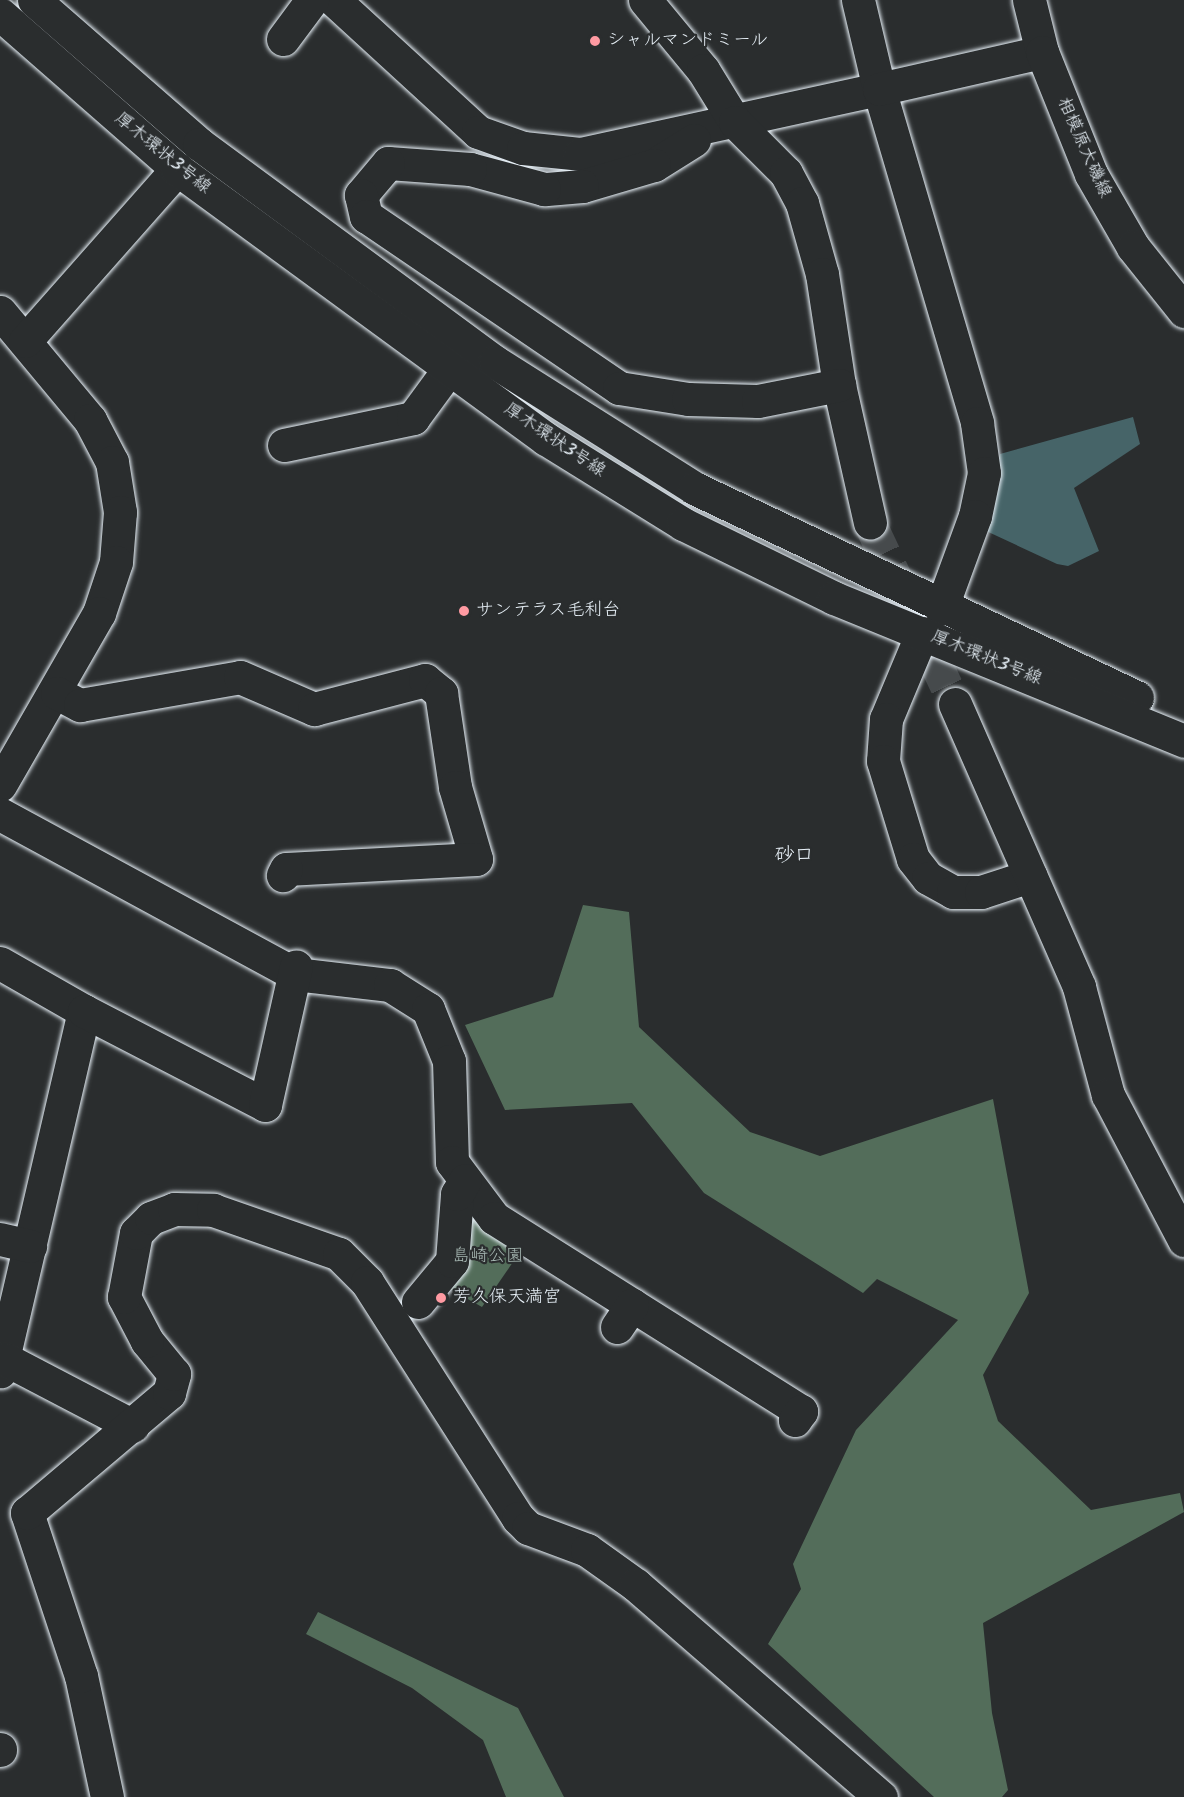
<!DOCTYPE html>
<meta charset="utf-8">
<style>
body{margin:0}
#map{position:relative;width:1184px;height:1797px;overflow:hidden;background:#2a2d2e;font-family:Kalam,"Klee One",sans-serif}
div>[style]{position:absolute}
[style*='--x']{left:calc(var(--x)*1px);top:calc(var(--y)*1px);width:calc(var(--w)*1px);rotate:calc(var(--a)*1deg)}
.green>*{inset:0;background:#536d5a}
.water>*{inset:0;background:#466468}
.minor-tunnel>*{height:33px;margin-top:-16.5px;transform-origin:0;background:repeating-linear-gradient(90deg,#464a4c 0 33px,transparent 0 49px)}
.roads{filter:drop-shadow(0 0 2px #e8f1f8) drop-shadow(0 0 2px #e8f1f8)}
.minor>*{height:33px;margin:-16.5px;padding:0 16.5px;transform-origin:16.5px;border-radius:16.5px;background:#2a2d2e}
.tertiary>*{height:33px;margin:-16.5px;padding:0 16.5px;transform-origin:16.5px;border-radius:16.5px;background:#2a2d2e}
.primary>*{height:33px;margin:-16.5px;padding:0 16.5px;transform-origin:16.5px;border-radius:16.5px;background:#2a2d2e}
.dots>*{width:16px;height:16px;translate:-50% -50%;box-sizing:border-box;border:3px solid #2a2d2e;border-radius:50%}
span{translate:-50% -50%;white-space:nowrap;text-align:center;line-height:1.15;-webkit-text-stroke:4.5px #2a2d2e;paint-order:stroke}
.poi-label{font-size:18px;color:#e8f1f8}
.left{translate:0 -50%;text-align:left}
.street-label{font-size:18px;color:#e8f1f8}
.park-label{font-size:18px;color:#a5b6b1}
.neighbourhood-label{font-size:20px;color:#e8f1f8}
</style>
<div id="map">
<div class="green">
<div style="clip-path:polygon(583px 905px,629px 912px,639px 1027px,750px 1132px,820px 1156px,993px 1099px,1029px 1293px,983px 1375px,998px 1421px,1091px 1510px,1180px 1493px,1184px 1512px,983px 1623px,992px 1713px,1008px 1790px,1002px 1797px,934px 1797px,768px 1644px,801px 1589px,793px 1564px,856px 1430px,958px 1320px,877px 1279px,863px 1293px,704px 1193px,632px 1103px,505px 1110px,465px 1025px,553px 997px)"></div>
<div style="clip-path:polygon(471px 1213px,522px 1249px,482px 1307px,448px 1288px)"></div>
<div style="clip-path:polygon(318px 1612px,518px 1708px,564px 1797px,506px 1797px,483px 1740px,412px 1688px,306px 1634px)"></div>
</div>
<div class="water">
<div style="clip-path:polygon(1133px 417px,1140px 444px,1074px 488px,1099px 551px,1068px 566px,1057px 564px,984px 530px,1000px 454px)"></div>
</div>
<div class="minor-tunnel">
<div style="--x:870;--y:523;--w:200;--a:64.8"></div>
</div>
<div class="roads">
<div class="minor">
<div style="--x:334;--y:0;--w:195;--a:42.5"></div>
<div style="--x:478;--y:132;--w:48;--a:19.6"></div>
<div style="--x:523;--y:148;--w:57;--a:6"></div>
<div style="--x:580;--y:154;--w:306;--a:-12.3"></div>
<div style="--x:879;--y:89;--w:348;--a:73.6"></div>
<div style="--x:977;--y:423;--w:50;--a:82"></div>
<div style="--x:984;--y:473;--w:44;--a:101.8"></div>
<div style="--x:975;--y:516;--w:99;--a:110.1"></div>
<div style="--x:645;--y:0;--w:91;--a:50.4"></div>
<div style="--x:703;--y:70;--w:61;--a:58.4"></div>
<div style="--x:735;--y:122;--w:72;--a:45"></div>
<div style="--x:786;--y:173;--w:34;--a:62"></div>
<div style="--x:802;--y:203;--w:74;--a:74.3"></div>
<div style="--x:822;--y:274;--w:112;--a:81.3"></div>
<div style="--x:839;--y:385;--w:141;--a:77.3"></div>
<div style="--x:858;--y:0;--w:91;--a:76.7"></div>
<div style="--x:879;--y:89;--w:167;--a:-12.8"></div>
<div style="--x:283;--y:39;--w:49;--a:-53.4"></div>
<div style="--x:694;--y:140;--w:47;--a:148"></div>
<div style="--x:654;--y:165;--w:75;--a:163.7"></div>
<div style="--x:582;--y:186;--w:38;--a:175"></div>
<div style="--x:544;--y:189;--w:77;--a:-164.9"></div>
<div style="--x:470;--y:169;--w:82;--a:-175.8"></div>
<div style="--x:388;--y:163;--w:42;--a:130.2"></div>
<div style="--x:361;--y:195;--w:22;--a:77"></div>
<div style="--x:366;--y:216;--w:306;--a:34.2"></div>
<div style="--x:619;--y:388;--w:70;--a:9.1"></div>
<div style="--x:688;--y:399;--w:70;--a:1.6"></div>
<div style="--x:758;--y:401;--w:83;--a:-11.2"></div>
<div style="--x:0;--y:312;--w:141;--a:50.2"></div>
<div style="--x:90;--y:420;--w:47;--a:62.4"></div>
<div style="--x:112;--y:462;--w:51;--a:80.9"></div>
<div style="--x:120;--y:512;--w:50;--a:94.6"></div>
<div style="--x:116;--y:562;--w:54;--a:108.4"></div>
<div style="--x:99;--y:613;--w:198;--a:119.9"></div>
<div style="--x:25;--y:341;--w:230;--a:-48.5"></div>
<div style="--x:284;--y:445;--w:132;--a:-11.8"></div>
<div style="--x:413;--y:418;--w:61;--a:-53.7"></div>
<div style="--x:922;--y:633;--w:93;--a:112.7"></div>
<div style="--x:886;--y:719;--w:42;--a:94.1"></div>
<div style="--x:883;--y:761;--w:102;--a:73"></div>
<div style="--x:913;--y:859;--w:24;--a:52"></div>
<div style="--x:928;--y:878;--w:29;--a:29"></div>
<div style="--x:953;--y:892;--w:28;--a:0"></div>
<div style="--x:981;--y:892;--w:52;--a:-18.1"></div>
<div style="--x:57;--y:693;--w:26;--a:28"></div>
<div style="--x:80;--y:705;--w:162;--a:-9.9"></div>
<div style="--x:240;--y:677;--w:81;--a:23.4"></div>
<div style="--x:314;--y:709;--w:115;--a:-14.6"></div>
<div style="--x:425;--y:680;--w:21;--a:39"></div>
<div style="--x:441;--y:693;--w:95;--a:81.5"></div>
<div style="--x:455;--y:787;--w:75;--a:73.7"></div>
<div style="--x:476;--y:859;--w:190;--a:177"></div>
<div style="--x:286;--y:869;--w:7;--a:117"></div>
<div style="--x:955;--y:704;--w:309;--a:66.3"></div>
<div style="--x:1079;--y:987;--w:112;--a:75"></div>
<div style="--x:1108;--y:1095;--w:164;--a:62.3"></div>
<div style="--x:0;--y:814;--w:336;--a:28.5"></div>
<div style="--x:295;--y:974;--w:96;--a:6.6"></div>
<div style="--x:390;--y:985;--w:45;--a:32.3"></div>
<div style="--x:428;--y:1009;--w:56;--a:68"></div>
<div style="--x:449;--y:1061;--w:101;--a:88.3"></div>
<div style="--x:452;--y:1162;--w:70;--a:53.1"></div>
<div style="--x:494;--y:1218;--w:363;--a:32.2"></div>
<div style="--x:801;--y:1411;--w:11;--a:124"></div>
<div style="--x:0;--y:963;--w:97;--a:29.7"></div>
<div style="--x:84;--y:1011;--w:370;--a:103.1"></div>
<div style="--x:84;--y:1011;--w:204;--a:27.4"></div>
<div style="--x:265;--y:1105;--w:142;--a:-77.4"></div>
<div style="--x:0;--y:1239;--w:31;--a:13"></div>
<div style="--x:418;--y:1302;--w:53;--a:-50.3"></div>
<div style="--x:452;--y:1261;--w:67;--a:-85.7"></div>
<div style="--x:457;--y:1194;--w:16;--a:-60"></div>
<div style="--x:617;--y:1327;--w:27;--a:-56"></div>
<div style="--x:5;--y:1359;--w:144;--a:27.6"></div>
<div style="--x:0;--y:1749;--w:1;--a:90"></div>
<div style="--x:107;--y:1797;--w:124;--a:-102.1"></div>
<div style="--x:81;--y:1676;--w:172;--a:-108.3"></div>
<div style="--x:27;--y:1513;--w:186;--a:-40.2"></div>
<div style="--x:169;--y:1393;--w:20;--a:-75"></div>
<div style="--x:174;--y:1374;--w:43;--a:-129.3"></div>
<div style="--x:147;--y:1341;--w:50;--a:-117.6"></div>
<div style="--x:124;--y:1297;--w:65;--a:-79.4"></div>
<div style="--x:136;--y:1233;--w:21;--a:-45"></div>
<div style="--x:151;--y:1218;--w:25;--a:-21"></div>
<div style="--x:174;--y:1209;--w:39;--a:1"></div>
<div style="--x:213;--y:1210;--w:133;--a:19.2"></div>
<div style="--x:339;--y:1254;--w:40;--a:45"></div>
<div style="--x:367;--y:1282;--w:280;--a:57.4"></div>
<div style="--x:518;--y:1518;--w:14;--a:45"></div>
<div style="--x:528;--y:1528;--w:63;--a:20.4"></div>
<div style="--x:587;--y:1550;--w:60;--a:35.5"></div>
<div style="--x:636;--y:1585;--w:324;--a:40.9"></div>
</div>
<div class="tertiary">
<div style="--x:34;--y:0;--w:219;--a:41.1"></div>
<div style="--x:199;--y:144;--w:368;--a:36.4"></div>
<div style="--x:495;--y:362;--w:236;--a:32.3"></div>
<div style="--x:694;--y:488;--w:490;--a:25.3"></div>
<div style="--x:0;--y:14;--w:235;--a:41.2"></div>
<div style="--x:177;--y:169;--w:457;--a:36.2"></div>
<div style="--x:546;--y:439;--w:161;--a:31.8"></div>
<div style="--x:683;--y:524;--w:168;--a:26.1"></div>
<div style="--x:834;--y:598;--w:378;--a:22.2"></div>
</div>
<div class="primary">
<div style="--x:1029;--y:0;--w:54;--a:76"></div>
<div style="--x:1042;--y:52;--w:131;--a:68.1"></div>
<div style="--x:1091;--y:174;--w:84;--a:60.1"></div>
<div style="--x:1133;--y:247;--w:82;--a:51.4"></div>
</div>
</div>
<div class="dots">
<div style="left:595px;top:41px;background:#ff9aa2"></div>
<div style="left:464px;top:611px;background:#ff9aa2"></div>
<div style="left:441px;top:1298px;background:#ff9aa2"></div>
</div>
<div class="poi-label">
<span class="left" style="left:607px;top:41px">シャルマンドミール</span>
<span class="left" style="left:476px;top:611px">サンテラス毛利台</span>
<span class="left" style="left:453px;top:1298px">芳久保天満宮</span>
</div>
<div class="street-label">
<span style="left:1083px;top:148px;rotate:66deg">相模原大磯線</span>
<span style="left:162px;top:154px;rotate:39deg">厚木環状3号線</span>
<span style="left:554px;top:441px;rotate:34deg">厚木環状3号線</span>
<span style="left:986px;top:659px;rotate:22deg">厚木環状3号線</span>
</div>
<div class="park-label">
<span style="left:488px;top:1257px">島崎公園</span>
</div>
<div class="neighbourhood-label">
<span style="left:794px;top:856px">砂口</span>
</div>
</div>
